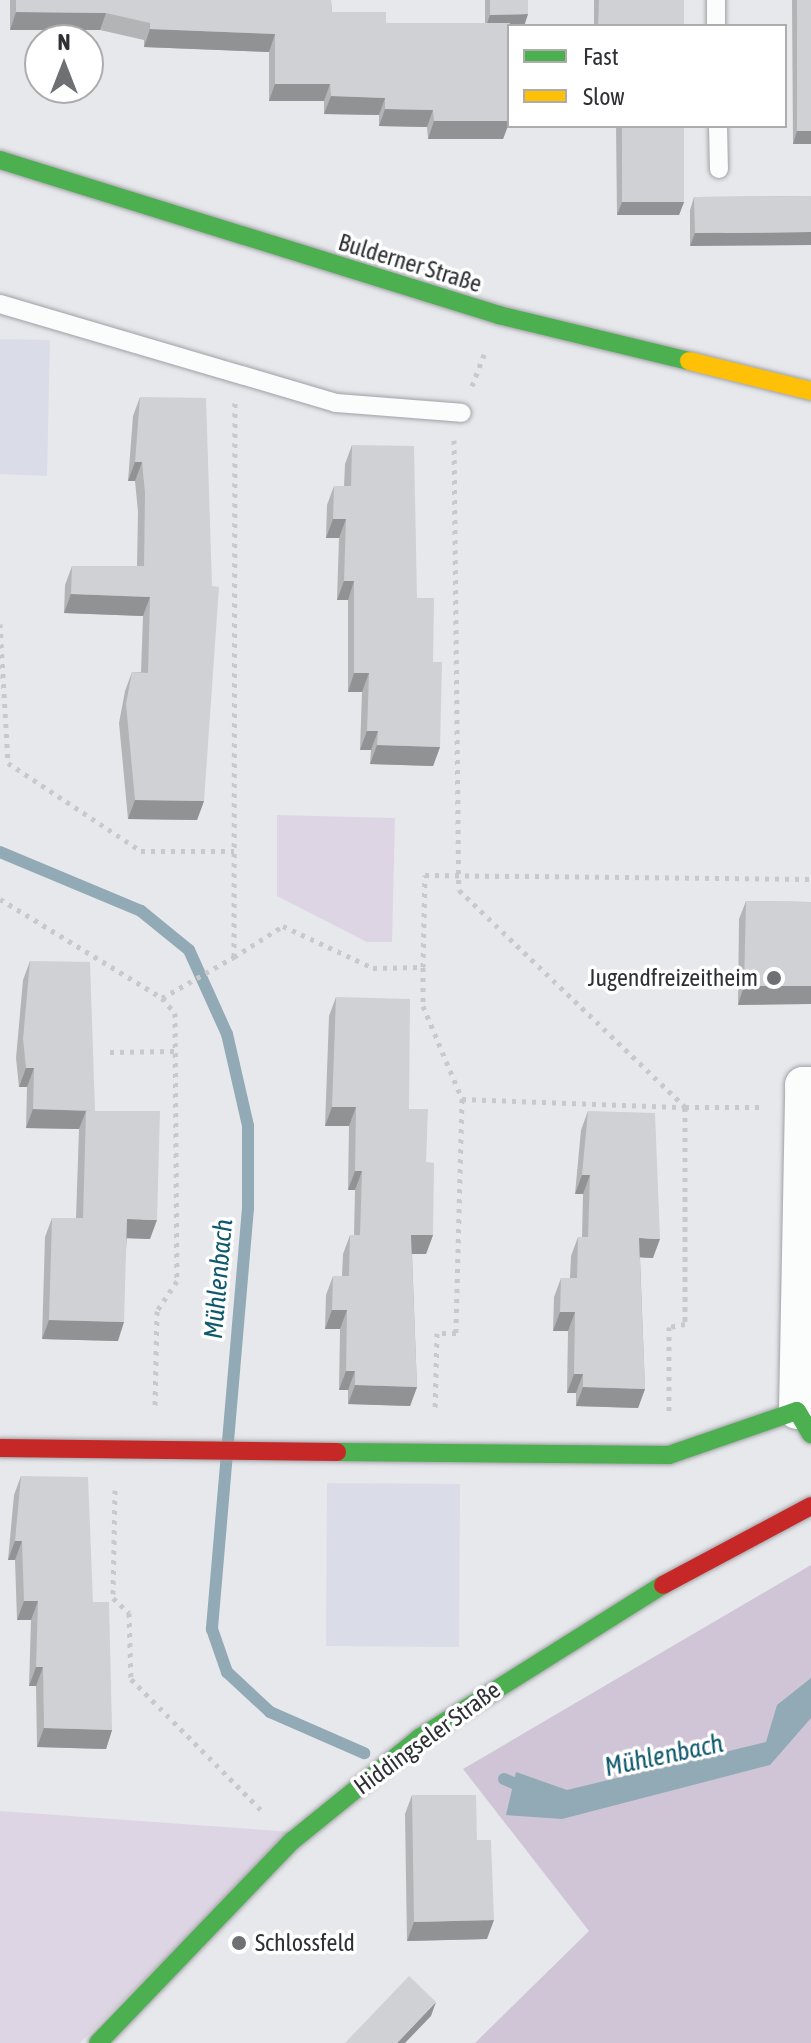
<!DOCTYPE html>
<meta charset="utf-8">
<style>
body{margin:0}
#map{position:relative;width:811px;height:2043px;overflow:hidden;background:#e7e8ec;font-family:"Asap Condensed",sans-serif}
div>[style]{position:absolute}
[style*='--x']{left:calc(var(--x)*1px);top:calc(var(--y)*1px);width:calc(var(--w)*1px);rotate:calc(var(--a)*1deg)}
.built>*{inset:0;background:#dadde7}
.green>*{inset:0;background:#ddd5e3}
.forest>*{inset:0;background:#cfc5d7}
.water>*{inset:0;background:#91aab5}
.stream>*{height:12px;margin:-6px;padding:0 6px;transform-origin:6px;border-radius:6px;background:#91aab5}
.path>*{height:5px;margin-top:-2.5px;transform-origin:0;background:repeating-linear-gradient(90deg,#c9c9cb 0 4px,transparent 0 10px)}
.roads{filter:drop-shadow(0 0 2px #a0a1a4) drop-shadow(0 0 2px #a0a1a4)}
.lane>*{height:18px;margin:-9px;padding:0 9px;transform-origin:9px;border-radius:9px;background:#fbfcfc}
.street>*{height:36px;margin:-18px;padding:0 18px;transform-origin:18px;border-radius:18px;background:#fbfcfc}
.fast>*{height:18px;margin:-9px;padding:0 9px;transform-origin:9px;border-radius:9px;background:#4caf50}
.slow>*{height:18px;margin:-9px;padding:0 9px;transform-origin:9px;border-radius:9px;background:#ffc107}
.jam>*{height:18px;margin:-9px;padding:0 9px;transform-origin:9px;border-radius:9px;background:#c62828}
.wall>*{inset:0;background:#b2b4b6}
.shaded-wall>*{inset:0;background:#919294}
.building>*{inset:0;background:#cfd1d4}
.dots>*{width:22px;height:22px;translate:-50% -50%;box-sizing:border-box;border:4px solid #fff;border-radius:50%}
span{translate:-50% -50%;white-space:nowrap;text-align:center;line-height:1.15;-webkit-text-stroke:7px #fff;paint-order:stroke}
.street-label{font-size:24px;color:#2f3033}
.poi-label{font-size:24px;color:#2f3033}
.right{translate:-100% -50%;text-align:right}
.left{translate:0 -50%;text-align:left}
.water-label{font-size:26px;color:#0f596d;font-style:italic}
.legend{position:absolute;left:507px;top:24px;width:280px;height:104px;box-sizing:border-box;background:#fff;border:2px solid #acacad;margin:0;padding:10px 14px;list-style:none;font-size:24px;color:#2f3033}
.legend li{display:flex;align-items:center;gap:16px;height:40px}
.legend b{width:40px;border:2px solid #acacad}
.north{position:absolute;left:24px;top:24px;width:80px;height:80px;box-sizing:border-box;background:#fff;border:2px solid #acacad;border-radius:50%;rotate:0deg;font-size:22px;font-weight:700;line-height:32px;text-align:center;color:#2f3033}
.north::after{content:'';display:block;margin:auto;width:28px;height:36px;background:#6f7074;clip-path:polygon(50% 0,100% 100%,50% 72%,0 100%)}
</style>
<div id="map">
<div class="built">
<div style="clip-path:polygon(0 339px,50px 340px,47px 476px,0 474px)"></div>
<div style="clip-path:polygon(327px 1483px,460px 1484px,459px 1647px,326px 1646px)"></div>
</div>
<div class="green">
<div style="clip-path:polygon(277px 815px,395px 818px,392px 942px,367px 942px,277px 896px)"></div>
<div style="clip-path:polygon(0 1811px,294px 1832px,80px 2043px,0 2043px)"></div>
</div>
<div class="forest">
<div style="clip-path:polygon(811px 1565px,811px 2043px,475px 2043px,589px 1931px,463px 1769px)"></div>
</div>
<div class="water">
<div style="clip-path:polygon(811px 1678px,811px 1718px,770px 1765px,562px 1819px,506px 1815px,516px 1772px,567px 1790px,766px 1742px,777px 1705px)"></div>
</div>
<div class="stream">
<div style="--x:0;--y:852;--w:153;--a:22.7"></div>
<div style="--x:141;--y:911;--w:62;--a:39.1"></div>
<div style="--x:189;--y:950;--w:92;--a:65.7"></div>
<div style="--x:227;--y:1034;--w:94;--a:77.1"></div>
<div style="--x:248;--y:1126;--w:82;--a:90"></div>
<div style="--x:248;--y:1208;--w:423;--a:94.9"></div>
<div style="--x:212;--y:1629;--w:46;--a:70.8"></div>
<div style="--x:227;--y:1672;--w:59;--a:42.9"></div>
<div style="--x:270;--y:1712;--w:103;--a:23.6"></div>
<div style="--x:504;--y:1779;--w:25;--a:23"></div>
</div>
<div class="path">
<div style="--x:472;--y:386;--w:34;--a:-69"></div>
<div style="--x:454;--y:440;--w:450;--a:89.4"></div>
<div style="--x:459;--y:890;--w:313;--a:43.8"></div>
<div style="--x:685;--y:1107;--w:79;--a:0"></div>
<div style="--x:0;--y:624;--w:139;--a:86.7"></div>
<div style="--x:8;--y:763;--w:159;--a:33.5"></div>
<div style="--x:141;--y:851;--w:93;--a:0"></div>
<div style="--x:0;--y:899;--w:190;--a:31.4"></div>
<div style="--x:162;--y:998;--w:20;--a:49"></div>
<div style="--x:175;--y:1013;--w:268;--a:89.6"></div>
<div style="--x:177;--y:1281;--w:36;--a:124"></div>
<div style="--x:157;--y:1311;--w:97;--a:91.2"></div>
<div style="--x:234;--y:957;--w:58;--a:-32.3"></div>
<div style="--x:283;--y:926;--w:99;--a:25"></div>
<div style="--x:373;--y:968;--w:50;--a:-1.1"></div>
<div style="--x:423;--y:967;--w:92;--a:-88.8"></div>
<div style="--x:425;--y:875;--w:386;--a:0.6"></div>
<div style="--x:423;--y:967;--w:39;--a:90"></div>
<div style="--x:423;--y:1006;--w:101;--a:67.2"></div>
<div style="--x:462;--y:1099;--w:234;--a:91.5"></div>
<div style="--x:456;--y:1333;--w:19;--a:180"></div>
<div style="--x:437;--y:1333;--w:78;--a:91.5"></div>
<div style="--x:162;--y:998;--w:83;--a:-29.7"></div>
<div style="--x:234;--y:957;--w:555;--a:-89.9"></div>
<div style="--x:110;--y:1052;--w:65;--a:-0.9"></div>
<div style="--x:462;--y:1099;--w:223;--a:2.1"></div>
<div style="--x:685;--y:1107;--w:217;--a:90"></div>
<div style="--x:685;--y:1324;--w:16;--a:169"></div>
<div style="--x:669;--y:1327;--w:85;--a:90"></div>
<div style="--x:115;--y:1490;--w:108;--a:91.1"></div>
<div style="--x:113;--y:1598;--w:22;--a:43"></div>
<div style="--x:129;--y:1613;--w:66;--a:88.3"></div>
<div style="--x:131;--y:1679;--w:186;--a:45.2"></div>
</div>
<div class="roads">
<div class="lane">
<div style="--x:716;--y:0;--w:26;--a:90"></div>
<div style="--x:718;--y:126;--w:43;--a:88.7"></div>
<div style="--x:0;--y:304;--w:350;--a:16.4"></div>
<div style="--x:336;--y:403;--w:126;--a:4.5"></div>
</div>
<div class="street">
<div style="--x:797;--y:1411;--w:326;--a:-88.9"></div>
<div style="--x:803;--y:1085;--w:8;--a:0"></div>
</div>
<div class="fast">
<div style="--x:0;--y:160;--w:523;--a:17.26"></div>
<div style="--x:499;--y:315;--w:195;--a:13.6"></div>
<div style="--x:337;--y:1452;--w:332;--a:0.5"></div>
<div style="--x:669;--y:1455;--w:135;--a:-19"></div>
<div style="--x:797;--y:1411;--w:27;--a:59"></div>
<div style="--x:98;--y:2043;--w:280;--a:-46.2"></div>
<div style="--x:292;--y:1841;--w:164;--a:-39"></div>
<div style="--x:419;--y:1738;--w:288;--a:-32.1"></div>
</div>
<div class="slow">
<div style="--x:689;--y:361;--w:126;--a:13.8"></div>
</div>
<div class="jam">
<div style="--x:0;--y:1448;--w:337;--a:0.7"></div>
<div style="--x:663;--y:1585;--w:168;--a:-28.1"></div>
</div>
</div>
<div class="wall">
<div style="clip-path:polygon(10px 0,331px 0,332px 12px,386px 23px,485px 23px,485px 0,528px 0,528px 14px,524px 26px,509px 26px,509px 123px,503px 139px,428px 139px,427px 127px,379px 126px,379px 115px,324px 114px,324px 101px,269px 101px,269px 52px,144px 47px,144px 40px,100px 30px,10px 30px)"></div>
<div style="clip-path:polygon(594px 0,684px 0,684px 26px,594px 26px)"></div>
<div style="clip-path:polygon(792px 0,811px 0,811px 144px,793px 144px)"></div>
<div style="clip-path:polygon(616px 126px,684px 126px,684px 202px,679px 215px,617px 215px)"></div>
<div style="clip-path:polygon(811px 196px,690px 246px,690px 210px,694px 197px)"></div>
<div style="clip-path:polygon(140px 397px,204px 801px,197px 820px,128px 819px,119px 723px,125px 691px,132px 672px,141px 672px,143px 616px,64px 613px,65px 585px,72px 566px,137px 566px,138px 512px,135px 481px,128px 481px,133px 416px)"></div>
<div style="clip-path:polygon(352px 445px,417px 598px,433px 662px,440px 747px,433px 766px,370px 764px,371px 750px,360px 750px,362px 692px,348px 692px,348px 600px,337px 600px,339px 538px,326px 538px,327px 505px,334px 486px,344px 486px,345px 464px)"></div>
<div style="clip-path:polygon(746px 901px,811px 902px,738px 1005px,739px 919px)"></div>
<div style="clip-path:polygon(30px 961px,150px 1239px,127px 1238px,118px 1341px,42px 1339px,45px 1237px,52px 1218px,76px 1218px,79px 1129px,26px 1128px,27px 1087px,19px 1087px,16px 1058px,23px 980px)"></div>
<div style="clip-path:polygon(336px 997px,409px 1109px,426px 1162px,433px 1235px,426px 1254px,412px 1254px,417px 1387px,410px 1406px,348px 1404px,348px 1390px,339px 1390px,340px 1329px,325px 1329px,326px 1295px,333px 1276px,342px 1276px,343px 1254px,350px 1235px,354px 1235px,355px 1190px,348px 1190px,349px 1126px,325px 1126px,329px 1016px)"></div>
<div style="clip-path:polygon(588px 1111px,653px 1258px,640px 1257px,645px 1389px,638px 1408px,576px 1406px,576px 1393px,567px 1393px,568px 1331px,553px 1331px,554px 1297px,561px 1278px,570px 1278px,571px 1256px,578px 1237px,582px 1237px,583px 1194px,575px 1194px,581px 1130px)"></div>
<div style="clip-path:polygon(21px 1476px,93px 1602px,112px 1730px,106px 1749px,37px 1747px,36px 1686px,29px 1686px,31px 1620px,17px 1620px,15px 1560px,8px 1560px,14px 1495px)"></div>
<div style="clip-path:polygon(412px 1795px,477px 1840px,487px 1939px,407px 1941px,405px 1814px)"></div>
</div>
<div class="shaded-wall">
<div style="clip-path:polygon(16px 12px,106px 13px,100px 30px,10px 30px)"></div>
<div style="clip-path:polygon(528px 14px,524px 26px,509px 26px,485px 29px,490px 15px)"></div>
<div style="clip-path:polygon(150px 29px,275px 34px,269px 52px,144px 47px)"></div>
<div style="clip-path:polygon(275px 84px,330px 84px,324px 101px,269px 101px)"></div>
<div style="clip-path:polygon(331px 96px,385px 98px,379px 115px,324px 114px)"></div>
<div style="clip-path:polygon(385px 109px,433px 110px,427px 127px,379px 126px)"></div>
<div style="clip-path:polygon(434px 121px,509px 121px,509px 123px,503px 139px,428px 139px)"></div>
<div style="clip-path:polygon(797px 131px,811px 131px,811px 144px,793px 144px)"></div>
<div style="clip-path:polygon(622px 202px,684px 202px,679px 215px,617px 215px)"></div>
<div style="clip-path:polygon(811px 232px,811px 245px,690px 246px,695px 233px)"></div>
<div style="clip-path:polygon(135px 462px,142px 462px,135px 481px,128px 481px)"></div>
<div style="clip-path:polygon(333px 519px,346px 519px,339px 538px,326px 538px)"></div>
<div style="clip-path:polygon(344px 581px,354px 581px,348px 600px,337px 600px)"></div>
<div style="clip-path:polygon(71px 594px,150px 597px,143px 616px,64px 613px)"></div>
<div style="clip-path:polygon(354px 673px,369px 673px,362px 692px,348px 692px)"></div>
<div style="clip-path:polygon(367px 731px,378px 731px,371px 750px,360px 750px)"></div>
<div style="clip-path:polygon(377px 745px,440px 747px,433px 766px,370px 764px)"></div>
<div style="clip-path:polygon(135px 800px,204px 801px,197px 820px,128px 819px)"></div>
<div style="clip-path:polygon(744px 986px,811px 986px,811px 1004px,738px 1005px)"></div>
<div style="clip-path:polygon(26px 1068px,34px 1068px,27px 1087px,19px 1087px)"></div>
<div style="clip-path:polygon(332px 1107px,356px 1107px,349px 1126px,325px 1126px)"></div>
<div style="clip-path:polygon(33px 1109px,95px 1111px,86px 1111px,79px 1129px,26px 1128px)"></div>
<div style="clip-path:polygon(355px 1171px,362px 1171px,355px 1190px,348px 1190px)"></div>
<div style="clip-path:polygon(582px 1175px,590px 1175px,583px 1194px,575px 1194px)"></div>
<div style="clip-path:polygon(127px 1219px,157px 1220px,150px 1239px,121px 1238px)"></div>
<div style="clip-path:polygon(411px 1235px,433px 1235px,426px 1254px,404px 1254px)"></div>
<div style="clip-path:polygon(639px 1238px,660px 1239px,653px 1258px,632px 1257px)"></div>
<div style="clip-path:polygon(332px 1310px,347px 1310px,340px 1329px,325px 1329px)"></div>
<div style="clip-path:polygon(560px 1312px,575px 1312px,568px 1331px,553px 1331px)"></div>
<div style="clip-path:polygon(49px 1320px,124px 1322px,118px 1341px,42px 1339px)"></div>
<div style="clip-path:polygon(346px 1371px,355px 1371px,348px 1390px,339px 1390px)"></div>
<div style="clip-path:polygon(574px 1374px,583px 1374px,576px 1393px,567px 1393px)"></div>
<div style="clip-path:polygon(355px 1385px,417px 1387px,410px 1406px,348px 1404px)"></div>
<div style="clip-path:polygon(583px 1387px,645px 1389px,638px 1408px,576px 1406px)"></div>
<div style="clip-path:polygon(15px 1541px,22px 1541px,15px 1560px,8px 1560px)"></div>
<div style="clip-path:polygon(24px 1601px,38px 1601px,31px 1620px,17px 1620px)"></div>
<div style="clip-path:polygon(36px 1667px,43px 1667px,36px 1686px,29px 1686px)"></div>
<div style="clip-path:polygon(44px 1728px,112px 1730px,106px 1749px,37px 1747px)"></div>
<div style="clip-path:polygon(494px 1920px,487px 1939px,407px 1941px,414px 1922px)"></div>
<div style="clip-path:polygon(436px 2002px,431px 2016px,405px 2043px,397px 2043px)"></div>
</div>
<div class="building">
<div style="clip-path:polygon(16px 0,331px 0,332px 12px,386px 12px,386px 23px,510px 23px,509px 121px,434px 121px,433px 110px,385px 109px,385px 98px,331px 96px,330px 84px,275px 84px,275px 34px,150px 29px,150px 23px,106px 13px,16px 12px)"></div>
<div style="clip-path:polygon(490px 0,528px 0,528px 14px,490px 15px)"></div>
<div style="clip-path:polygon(599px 0,684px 0,684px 26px,598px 26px)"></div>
<div style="clip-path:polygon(797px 0,811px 0,811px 131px,797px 131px)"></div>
<div style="clip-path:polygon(622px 126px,684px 126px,684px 202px,622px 202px)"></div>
<div style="clip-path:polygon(811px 196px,811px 232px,695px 233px,694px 197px)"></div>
<div style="clip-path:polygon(140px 397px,206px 398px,212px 586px,219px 587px,204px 801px,135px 800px,126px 704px,132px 672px,148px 673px,150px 597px,71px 594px,72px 566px,144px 566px,145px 493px,142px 462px,135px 462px)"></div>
<div style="clip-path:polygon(352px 445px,414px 446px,417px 598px,434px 598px,433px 662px,442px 662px,440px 747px,377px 745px,378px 731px,367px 731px,369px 673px,354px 673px,354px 581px,344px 581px,346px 519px,333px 519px,334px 486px,351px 486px)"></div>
<div style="clip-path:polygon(746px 901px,811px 902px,811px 986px,744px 986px)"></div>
<div style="clip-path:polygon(30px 961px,90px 962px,95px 1111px,33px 1109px,34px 1068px,26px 1068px,23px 1039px)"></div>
<div style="clip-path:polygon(336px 997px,410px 999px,409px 1109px,428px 1109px,426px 1162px,434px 1163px,433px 1235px,411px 1235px,417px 1387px,355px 1385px,355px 1371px,346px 1371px,347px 1310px,332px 1310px,333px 1276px,349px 1276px,350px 1235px,360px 1235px,362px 1171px,355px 1171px,356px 1107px,332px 1107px)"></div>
<div style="clip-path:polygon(86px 1111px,160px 1111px,157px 1220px,127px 1219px,124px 1322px,49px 1320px,52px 1218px,83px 1218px)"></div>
<div style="clip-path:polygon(588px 1111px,655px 1113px,660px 1239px,639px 1238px,645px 1389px,583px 1387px,583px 1374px,574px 1374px,575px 1312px,560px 1312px,561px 1278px,577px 1278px,578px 1237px,588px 1237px,590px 1175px,582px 1175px)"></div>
<div style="clip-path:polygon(21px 1476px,88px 1477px,93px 1602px,109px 1602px,112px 1730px,44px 1728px,43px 1667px,36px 1667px,38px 1601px,24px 1601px,22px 1541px,15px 1541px)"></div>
<div style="clip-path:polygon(412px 1795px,476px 1795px,477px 1840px,491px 1840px,494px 1920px,414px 1922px)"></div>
<div style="clip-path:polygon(409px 1976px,436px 2002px,397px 2043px,345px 2043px)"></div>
</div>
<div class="dots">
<div style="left:774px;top:978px;background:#6f7074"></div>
<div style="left:239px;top:1943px;background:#6f7074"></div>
</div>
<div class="street-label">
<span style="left:410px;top:263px;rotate:17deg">Bulderner Straße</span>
<span style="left:427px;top:1738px;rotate:-36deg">Hiddingseler Straße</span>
</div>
<div class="poi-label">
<span class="right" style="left:758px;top:978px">Jugendfreizeitheim</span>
<span class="left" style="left:255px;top:1943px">Schlossfeld</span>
</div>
<div class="water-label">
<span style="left:219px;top:1279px;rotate:-85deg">Mühlenbach</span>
<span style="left:664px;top:1756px;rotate:-12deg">Mühlenbach</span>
</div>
<ul class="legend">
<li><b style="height:10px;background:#4caf50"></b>Fast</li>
<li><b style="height:10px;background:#ffc107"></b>Slow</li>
</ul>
<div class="north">N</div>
</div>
